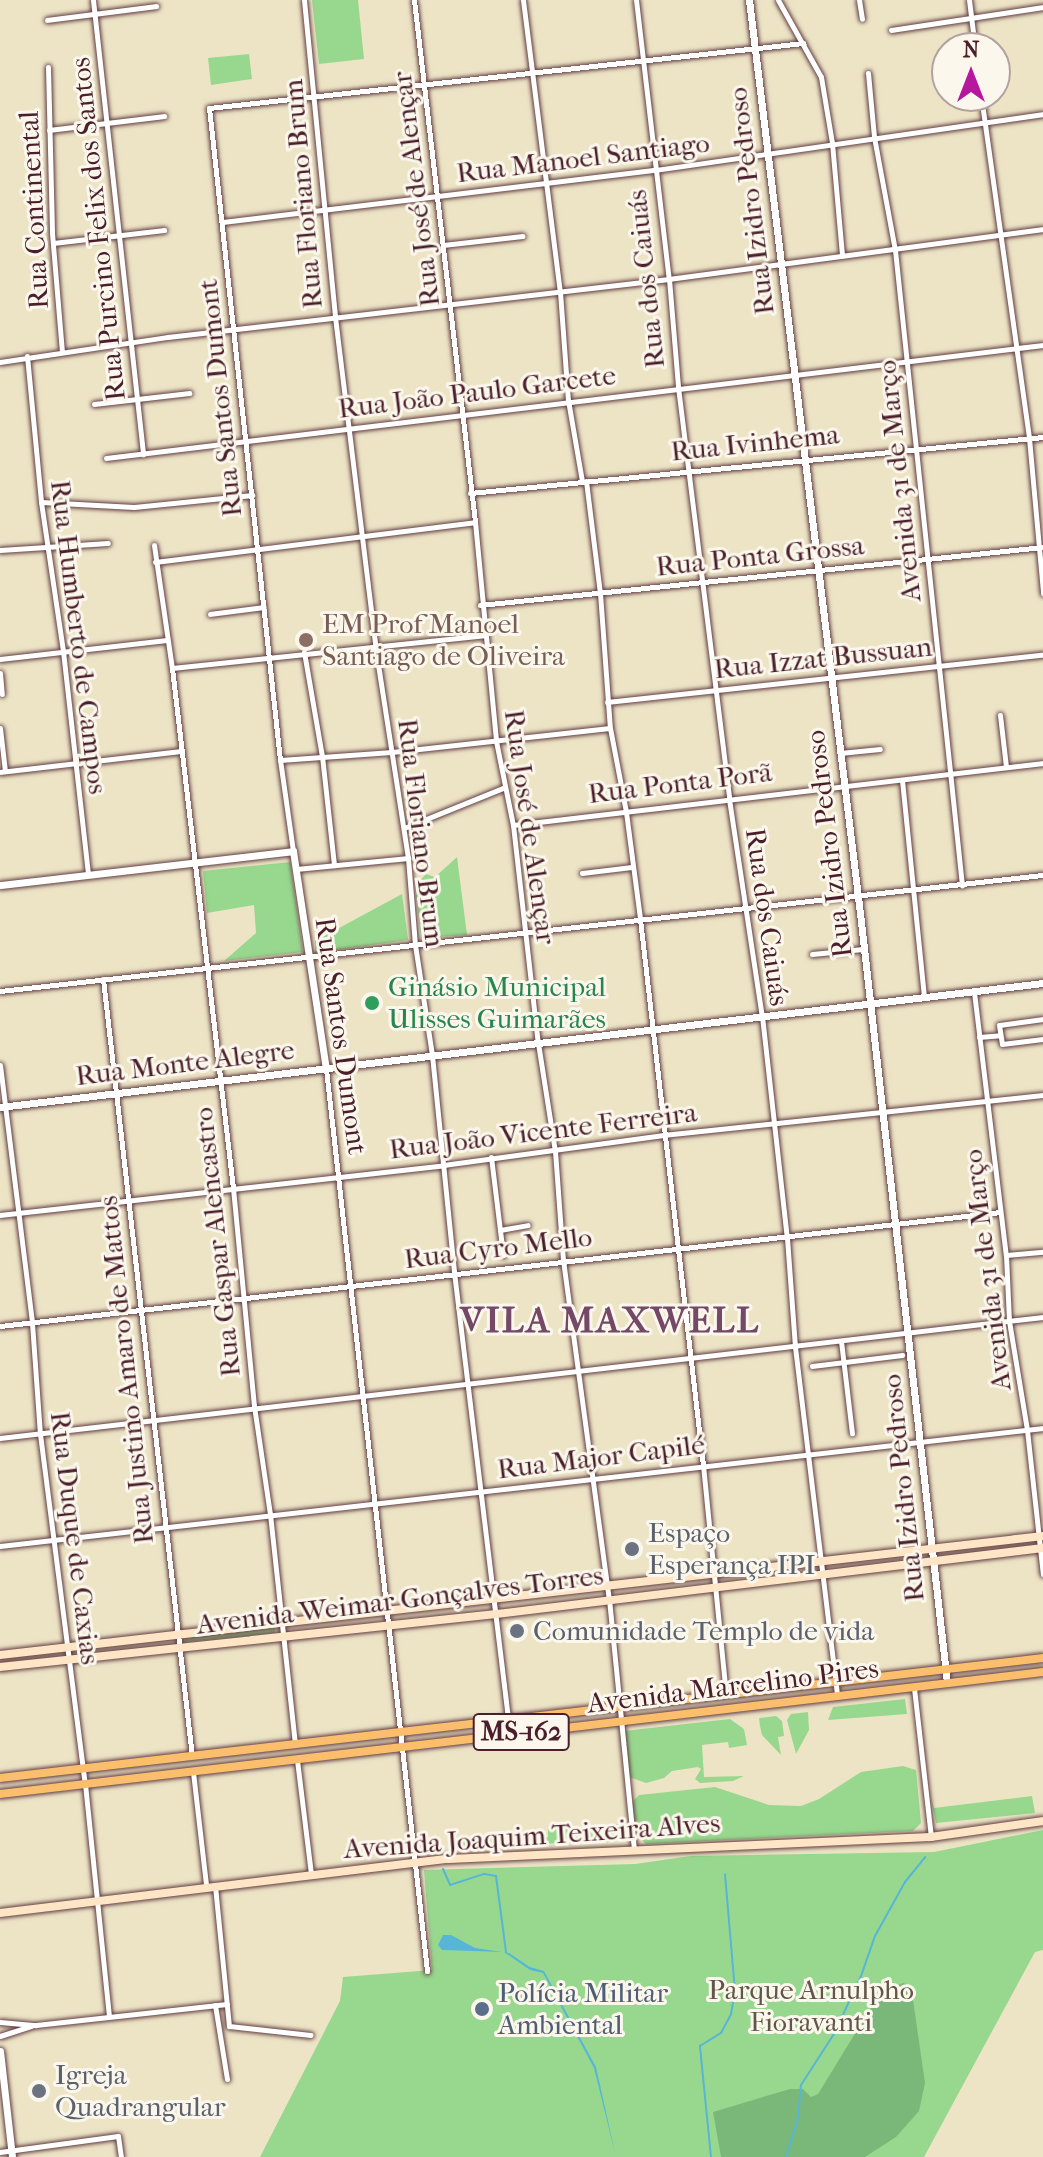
<!DOCTYPE html>
<meta charset="utf-8">
<style>
body{margin:0}
#map{position:relative;width:1043px;height:2157px;overflow:hidden;background:#ede4c6;font-family:"IM FELL French Canon",serif}
div>[style]{position:absolute}
[style*='--x']{left:calc(var(--x)*1px);top:calc(var(--y)*1px);width:calc(var(--w)*1px);rotate:calc(var(--a)*1deg)}
.green>*{inset:0;background:#98d88e}
.forest>*{inset:0;background:#7ab879}
.water>*{inset:0;background:#57b6d6}
.stream>*{height:2px;margin:-1px;padding:0 1px;transform-origin:1px;border-radius:1px;background:#57b6d6}
.roads{filter:drop-shadow(0 0 2px #623d42) drop-shadow(0 0 2px #623d42)}
.minor>*{height:5px;margin:-2.5px;padding:0 2.5px;transform-origin:2.5px;border-radius:2.5px;background:#fff}
.tertiary>*{height:7px;margin:-3.5px;padding:0 3.5px;transform-origin:3.5px;border-radius:3.5px;background:#fff}
.secondary>*{height:8px;margin:-4px;padding:0 4px;transform-origin:4px;border-radius:4px;background:#fde5c5}
.primary>*{height:8px;margin:-4px;padding:0 4px;transform-origin:4px;border-radius:4px;background:#fabe6d}
.dots>*{width:22px;height:22px;translate:-50% -50%;box-sizing:border-box;border:4px solid #fbf7ec;border-radius:50%}
span{translate:-50% -50%;white-space:nowrap;text-align:center;line-height:1.15;-webkit-text-stroke:6px #fbf7ec;paint-order:stroke}
.shield-label span{padding:2px 6px;background:#fbf7ec;border:2px solid;border-radius:6px;-webkit-text-stroke-width:0}
.shield-label{font-size:26px;color:#4a1f2b;font-weight:700}
.street-label{font-size:28px;color:#4a1f2b}
.education-label{font-size:28px;color:#785e54}
.left{translate:0 -50%;text-align:left}
.leisure-label{font-size:28px;color:#27864d}
.worship-label{font-size:28px;color:#5b616d}
.park-label{font-size:28px;color:#615649}
.service-label{font-size:28px;color:#4e5e75}
.district-label{font-size:36px;color:#744867;font-weight:700;letter-spacing:2px}
.north{position:absolute;left:931px;top:32px;width:80px;height:80px;box-sizing:border-box;background:#fbf7ec;border:2px solid #b4a19f;border-radius:50%;rotate:0deg;font-size:22px;font-weight:700;line-height:32px;text-align:center;color:#4a1f2b}
.north::after{content:'';display:block;margin:auto;width:28px;height:36px;background:#b5179e;clip-path:polygon(50% 0,100% 100%,50% 72%,0 100%)}
</style>
<div id="map">
<div class="green">
<div style="clip-path:polygon(312px 0,358px 0,364px 59px,319px 64px)"></div>
<div style="clip-path:polygon(249px 54px,252px 79px,211px 85px,208px 58px)"></div>
<div style="clip-path:polygon(457px 857px,467px 935px,421px 938px,415px 886px,426px 874px,435px 877px)"></div>
<div style="clip-path:polygon(290px 862px,303px 952px,224px 961px,256px 933px,254px 905px,207px 913px,203px 871px)"></div>
<div style="clip-path:polygon(402px 894px,408px 940px,315px 953px,315px 941px)"></div>
<div style="clip-path:polygon(275px 1628px,275px 1633px,184px 1642px,186px 1638px)"></div>
<div style="clip-path:polygon(905px 1699px,907px 1714px,828px 1720px,833px 1707px)"></div>
<div style="clip-path:polygon(808px 1712px,809px 1730px,796px 1754px,787px 1720px,791px 1714px)"></div>
<div style="clip-path:polygon(776px 1716px,782px 1721px,784px 1736px,778px 1737px,781px 1755px,762px 1735px,760px 1726px,759px 1718px)"></div>
<div style="clip-path:polygon(730px 1719px,744px 1729px,747px 1745px,729px 1748px,728px 1742px,702px 1745px,704px 1777px,744px 1776px,733px 1781px,700px 1783px,695px 1779px,701px 1769px,698px 1767px,672px 1771px,664px 1778px,646px 1783px,629px 1777px,624px 1731px)"></div>
<div style="clip-path:polygon(903px 1766px,916px 1770px,921px 1823px,913px 1831px,646px 1844px,636px 1834px,632px 1802px,639px 1795px,715px 1787px,769px 1805px,801px 1806px,819px 1799px,861px 1772px)"></div>
<div style="clip-path:polygon(930px 1795px,934px 1808px,1032px 1796px,1035px 1813px,936px 1823px)"></div>
<div style="clip-path:polygon(620px 1824px,621px 1836px,616px 1842px,527px 1844px,527px 1839px,548px 1837px,548px 1829px,576px 1826px,577px 1831px,599px 1828px,600px 1832px,608px 1831px,607px 1826px)"></div>
<div style="clip-path:polygon(1043px 1830px,1043px 1950px,1035px 1952px,924px 2157px,260px 2157px,340px 2001px,343px 1977px,432px 1970px,424px 1870px,635px 1864px,691px 1856px,934px 1852px)"></div>
<div style="clip-path:polygon(494px 1835px,495px 1843px,516px 1841px,516px 1844px,454px 1849px,453px 1840px)"></div>
</div>
<div class="forest">
<div style="clip-path:polygon(903px 1983px,911px 1986px,925px 2083px,919px 2111px,896px 2137px,865px 2157px,721px 2157px,713px 2112px,790px 2089px,803px 2089px,811px 2097px,818px 2094px,870px 2009px,886px 1991px)"></div>
</div>
<div class="water">
<div style="clip-path:polygon(443px 1935px,451px 1935px,475px 1948px,509px 1953px,530px 1967px,544px 1971px,596px 2067px,616px 2157px,594px 2068px,543px 1973px,530px 1970px,504px 1952px,442px 1950px,438px 1945px)"></div>
</div>
<div class="stream">
<div style="--x:443;--y:1869;--w:17;--a:66"></div>
<div style="--x:450;--y:1885;--w:36;--a:-18"></div>
<div style="--x:484;--y:1874;--w:12;--a:9"></div>
<div style="--x:496;--y:1876;--w:77;--a:82.5"></div>
<div style="--x:711;--y:2157;--w:112;--a:-95.7"></div>
<div style="--x:700;--y:2046;--w:25;--a:-32"></div>
<div style="--x:721;--y:2033;--w:21;--a:-62"></div>
<div style="--x:731;--y:2014;--w:23;--a:-80"></div>
<div style="--x:735;--y:1991;--w:117;--a:-94.9"></div>
<div style="--x:786;--y:2157;--w:41;--a:-72.9"></div>
<div style="--x:798;--y:2118;--w:33;--a:-85"></div>
<div style="--x:801;--y:2085;--w:61;--a:-57.1"></div>
<div style="--x:834;--y:2034;--w:64;--a:-65"></div>
<div style="--x:861;--y:1976;--w:42;--a:-70.7"></div>
<div style="--x:875;--y:1936;--w:62;--a:-60.9"></div>
<div style="--x:905;--y:1882;--w:32;--a:-51"></div>
</div>
<div class="roads">
<div class="minor">
<div style="--x:93;--y:0;--w:457;--a:83.7"></div>
<div style="--x:304;--y:0;--w:319;--a:84.4"></div>
<div style="--x:335;--y:317;--w:330;--a:83"></div>
<div style="--x:375;--y:645;--w:216;--a:81.2"></div>
<div style="--x:408;--y:858;--w:87;--a:85.4"></div>
<div style="--x:415;--y:945;--w:111;--a:81.2"></div>
<div style="--x:432;--y:1055;--w:218;--a:84.2"></div>
<div style="--x:454;--y:1272;--w:449;--a:83.1"></div>
<div style="--x:414;--y:0;--w:526;--a:83.33"></div>
<div style="--x:475;--y:522;--w:220;--a:84.5"></div>
<div style="--x:496;--y:741;--w:86;--a:78.6"></div>
<div style="--x:513;--y:825;--w:219;--a:83.5"></div>
<div style="--x:538;--y:1043;--w:109;--a:81.1"></div>
<div style="--x:555;--y:1151;--w:109;--a:85.8"></div>
<div style="--x:563;--y:1260;--w:342;--a:82.3"></div>
<div style="--x:609;--y:1599;--w:252;--a:84.3"></div>
<div style="--x:523;--y:0;--w:294;--a:82.8"></div>
<div style="--x:560;--y:292;--w:108;--a:85.8"></div>
<div style="--x:568;--y:400;--w:82;--a:80.2"></div>
<div style="--x:636;--y:0;--w:281;--a:83.3"></div>
<div style="--x:669;--y:279;--w:108;--a:85.2"></div>
<div style="--x:678;--y:387;--w:415;--a:82.9"></div>
<div style="--x:729;--y:799;--w:219;--a:81.4"></div>
<div style="--x:762;--y:1016;--w:223;--a:83.6"></div>
<div style="--x:787;--y:1238;--w:109;--a:85.8"></div>
<div style="--x:795;--y:1347;--w:352;--a:83.1"></div>
<div style="--x:778;--y:0;--w:88;--a:60.8"></div>
<div style="--x:821;--y:77;--w:67;--a:80.5"></div>
<div style="--x:832;--y:143;--w:113;--a:84.9"></div>
<div style="--x:859;--y:0;--w:19;--a:81"></div>
<div style="--x:969;--y:0;--w:48;--a:82.9"></div>
<div style="--x:47;--y:20;--w:110;--a:-7.3"></div>
<div style="--x:891;--y:30;--w:154;--a:-8.6"></div>
<div style="--x:48;--y:67;--w:166;--a:88.6"></div>
<div style="--x:52;--y:233;--w:118;--a:85.2"></div>
<div style="--x:868;--y:73;--w:64;--a:84.6"></div>
<div style="--x:874;--y:137;--w:115;--a:79.5"></div>
<div style="--x:895;--y:250;--w:639;--a:83.98"></div>
<div style="--x:981;--y:96;--w:345;--a:82"></div>
<div style="--x:1029;--y:438;--w:156;--a:84.8"></div>
<div style="--x:49;--y:130;--w:116;--a:-6.9"></div>
<div style="--x:223;--y:222;--w:435;--a:-6.9"></div>
<div style="--x:655;--y:170;--w:392;--a:-8.2"></div>
<div style="--x:53;--y:243;--w:112;--a:-6.7"></div>
<div style="--x:443;--y:245;--w:80;--a:-6.5"></div>
<div style="--x:27;--y:356;--w:147;--a:84.5"></div>
<div style="--x:41;--y:502;--w:151;--a:81.6"></div>
<div style="--x:63;--y:651;--w:224;--a:83.6"></div>
<div style="--x:0;--y:362;--w:170;--a:-8.5"></div>
<div style="--x:168;--y:337;--w:504;--a:-6.6"></div>
<div style="--x:669;--y:279;--w:377;--a:-7.6"></div>
<div style="--x:94;--y:404;--w:96;--a:-6.6"></div>
<div style="--x:106;--y:458;--w:944;--a:-6.88"></div>
<div style="--x:586;--y:481;--w:113;--a:82.9"></div>
<div style="--x:600;--y:593;--w:135;--a:85.8"></div>
<div style="--x:610;--y:728;--w:86;--a:79.2"></div>
<div style="--x:626;--y:812;--w:108;--a:82.5"></div>
<div style="--x:640;--y:919;--w:550;--a:83.42"></div>
<div style="--x:703;--y:1465;--w:231;--a:84.3"></div>
<div style="--x:470;--y:493;--w:576;--a:-5.58"></div>
<div style="--x:41;--y:502;--w:93;--a:3.1"></div>
<div style="--x:134;--y:507;--w:119;--a:-5.8"></div>
<div style="--x:154;--y:545;--w:124;--a:81.7"></div>
<div style="--x:172;--y:668;--w:524;--a:83.31"></div>
<div style="--x:233;--y:1188;--w:219;--a:84.5"></div>
<div style="--x:254;--y:1406;--w:109;--a:81.6"></div>
<div style="--x:270;--y:1514;--w:230;--a:83.8"></div>
<div style="--x:0;--y:550;--w:108;--a:-3.7"></div>
<div style="--x:155;--y:562;--w:322;--a:-7.1"></div>
<div style="--x:480;--y:605;--w:566;--a:-5.88"></div>
<div style="--x:210;--y:614;--w:54;--a:-7.4"></div>
<div style="--x:304;--y:652;--w:106;--a:80.2"></div>
<div style="--x:322;--y:756;--w:110;--a:83.7"></div>
<div style="--x:0;--y:659;--w:168;--a:-6.5"></div>
<div style="--x:172;--y:668;--w:314;--a:-6"></div>
<div style="--x:0;--y:673;--w:21;--a:85"></div>
<div style="--x:607;--y:702;--w:439;--a:-6.2"></div>
<div style="--x:1000;--y:715;--w:52;--a:83.4"></div>
<div style="--x:0;--y:728;--w:43;--a:83.4"></div>
<div style="--x:840;--y:753;--w:40;--a:-5.7"></div>
<div style="--x:280;--y:760;--w:112;--a:-4.1"></div>
<div style="--x:392;--y:752;--w:219;--a:-6.3"></div>
<div style="--x:0;--y:772;--w:182;--a:-6.6"></div>
<div style="--x:902;--y:780;--w:219;--a:84.2"></div>
<div style="--x:513;--y:825;--w:534;--a:-6.67"></div>
<div style="--x:404;--y:828;--w:107;--a:-22"></div>
<div style="--x:293;--y:851;--w:92;--a:-98.1"></div>
<div style="--x:280;--y:760;--w:656;--a:-96.21"></div>
<div style="--x:209;--y:108;--w:598;--a:-6.24"></div>
<div style="--x:296;--y:869;--w:113;--a:-5.6"></div>
<div style="--x:582;--y:873;--w:50;--a:-6.8"></div>
<div style="--x:812;--y:954;--w:51;--a:-5.6"></div>
<div style="--x:103;--y:979;--w:782;--a:83.47"></div>
<div style="--x:0;--y:991;--w:1049;--a:-6.35"></div>
<div style="--x:974;--y:992;--w:265;--a:83.1"></div>
<div style="--x:1006;--y:1255;--w:66;--a:87.4"></div>
<div style="--x:1009;--y:1321;--w:110;--a:80.6"></div>
<div style="--x:1027;--y:1430;--w:145;--a:83.7"></div>
<div style="--x:1043;--y:1019;--w:44;--a:172.2"></div>
<div style="--x:999;--y:1025;--w:19;--a:81"></div>
<div style="--x:1002;--y:1044;--w:41;--a:-7"></div>
<div style="--x:979;--y:1037;--w:21;--a:-5"></div>
<div style="--x:0;--y:1065;--w:260;--a:82.9"></div>
<div style="--x:32;--y:1323;--w:111;--a:85.9"></div>
<div style="--x:40;--y:1434;--w:353;--a:82.7"></div>
<div style="--x:85;--y:1784;--w:233;--a:84.1"></div>
<div style="--x:326;--y:1069;--w:908;--a:83.61"></div>
<div style="--x:491;--y:1157;--w:99;--a:83"></div>
<div style="--x:0;--y:1215;--w:447;--a:-6.4"></div>
<div style="--x:444;--y:1165;--w:221;--a:-7.8"></div>
<div style="--x:663;--y:1135;--w:382;--a:-6"></div>
<div style="--x:500;--y:1230;--w:28;--a:-10"></div>
<div style="--x:1006;--y:1255;--w:37;--a:-5"></div>
<div style="--x:0;--y:1326;--w:1006;--a:-6.5"></div>
<div style="--x:841;--y:1341;--w:93;--a:83.2"></div>
<div style="--x:812;--y:1366;--w:91;--a:-7"></div>
<div style="--x:0;--y:1438;--w:1050;--a:-6.62"></div>
<div style="--x:0;--y:1546;--w:1050;--a:-6.45"></div>
<div style="--x:914;--y:1688;--w:150;--a:83.5"></div>
<div style="--x:297;--y:1760;--w:115;--a:83"></div>
<div style="--x:193;--y:1772;--w:114;--a:83.4"></div>
<div style="--x:215;--y:1886;--w:141;--a:84.3"></div>
<div style="--x:229;--y:2026;--w:82;--a:6.3"></div>
<div style="--x:215;--y:2005;--w:75;--a:80.8"></div>
<div style="--x:0;--y:2022;--w:36;--a:5"></div>
<div style="--x:36;--y:2025;--w:192;--a:-6.3"></div>
<div style="--x:0;--y:2036;--w:33;--a:-18"></div>
<div style="--x:0;--y:2152;--w:119;--a:-7.7"></div>
<div style="--x:118;--y:2136;--w:21;--a:82"></div>
</div>
<div class="tertiary">
<div style="--x:749;--y:0;--w:920;--a:83.07"></div>
<div style="--x:860;--y:913;--w:775;--a:83.55"></div>
<div style="--x:0;--y:885;--w:295;--a:-6.6"></div>
<div style="--x:293;--y:851;--w:220;--a:81.4"></div>
<div style="--x:0;--y:1107;--w:1050;--a:-6.78"></div>
<div style="--x:0;--y:2051;--w:107;--a:83.5"></div>
</div>
<div class="secondary">
<div style="--x:0;--y:1655;--w:1050;--a:-6.51"></div>
<div style="--x:0;--y:1667;--w:499;--a:-6.1"></div>
<div style="--x:496;--y:1614;--w:551;--a:-6.88"></div>
<div style="--x:0;--y:1913;--w:451;--a:-6.9"></div>
<div style="--x:448;--y:1859;--w:484;--a:-2.6"></div>
<div style="--x:931;--y:1837;--w:113;--a:-8.1"></div>
</div>
<div class="primary">
<div style="--x:0;--y:1778;--w:1050;--a:-6.56"></div>
<div style="--x:0;--y:1794;--w:1050;--a:-6.67"></div>
</div>
</div>
<div class="dots">
<div style="left:306px;top:640px;background:#8d6e63"></div>
<div style="left:372px;top:1003px;background:#2e9e5b"></div>
<div style="left:632px;top:1549px;background:#6b7280"></div>
<div style="left:517px;top:1631px;background:#6b7280"></div>
<div style="left:482px;top:2009px;background:#5c6f8a"></div>
<div style="left:39px;top:2091px;background:#6b7280"></div>
</div>
<div class="shield-label">
<span style="left:521px;top:1732px">MS-162</span>
</div>
<div class="street-label">
<span style="left:583px;top:158px;rotate:-7deg">Rua Manoel Santiago</span>
<span style="left:416px;top:189px;rotate:-97deg">Rua José de Alençar</span>
<span style="left:303px;top:194px;rotate:-95deg">Rua Floriano Brum</span>
<span style="left:751px;top:201px;rotate:-97deg">Rua Izidro Pedroso</span>
<span style="left:34px;top:210px;rotate:-93deg">Rua Continental</span>
<span style="left:98px;top:229px;rotate:-96deg">Rua Purcino Felix dos Santos</span>
<span style="left:646px;top:279px;rotate:-96deg">Rua dos Caiuás</span>
<span style="left:477px;top:392px;rotate:-7deg">Rua João Paulo Garcete</span>
<span style="left:220px;top:398px;rotate:-96deg">Rua Santos Dumont</span>
<span style="left:755px;top:443px;rotate:-6deg">Rua Ivinhema</span>
<span style="left:899px;top:481px;rotate:-96deg">Avenida 31 de Março</span>
<span style="left:760px;top:556px;rotate:-6deg">Rua Ponta Grossa</span>
<span style="left:79px;top:637px;rotate:83deg">Rua Humberto de Campos</span>
<span style="left:823px;top:658px;rotate:-6deg">Rua Izzat Bussuan</span>
<span style="left:680px;top:783px;rotate:-7deg">Rua Ponta Porã</span>
<span style="left:530px;top:827px;rotate:82deg">Rua José de Alençar</span>
<span style="left:421px;top:833px;rotate:83deg">Rua Floriano Brum</span>
<span style="left:829px;top:844px;rotate:-97deg">Rua Izidro Pedroso</span>
<span style="left:767px;top:917px;rotate:82deg">Rua dos Caiuás</span>
<span style="left:341px;top:1036px;rotate:82deg">Rua Santos Dumont</span>
<span style="left:185px;top:1063px;rotate:-7deg">Rua Monte Alegre</span>
<span style="left:543px;top:1131px;rotate:-7deg">Rua João Vicente Ferreira</span>
<span style="left:217px;top:1242px;rotate:-96deg">Rua Gaspar Alencastro</span>
<span style="left:498px;top:1248px;rotate:-7deg">Rua Cyro Mello</span>
<span style="left:987px;top:1270px;rotate:-97deg">Avenida 31 de Março</span>
<span style="left:126px;top:1370px;rotate:-96deg">Rua Justino Amaro de Mattos</span>
<span style="left:601px;top:1457px;rotate:-7deg">Rua Major Capilé</span>
<span style="left:903px;top:1488px;rotate:-96deg">Rua Izidro Pedroso</span>
<span style="left:75px;top:1538px;rotate:83deg">Rua Duque de Caxias</span>
<span style="left:400px;top:1600px;rotate:-7deg">Avenida Weimar Gonçalves Torres</span>
<span style="left:733px;top:1686px;rotate:-7deg">Avenida Marcelino Pires</span>
<span style="left:532px;top:1836px;rotate:-4deg">Avenida Joaquim Teixeira Alves</span>
</div>
<div class="education-label">
<span class="left" style="left:322px;top:640px">EM Prof Manoel<br>Santiago de Oliveira</span>
</div>
<div class="leisure-label">
<span class="left" style="left:388px;top:1003px">Ginásio Municipal<br>Ulisses Guimarães</span>
</div>
<div class="worship-label">
<span class="left" style="left:648px;top:1549px">Espaço<br>Esperança IPI</span>
<span class="left" style="left:533px;top:1631px">Comunidade Templo de vida</span>
<span class="left" style="left:55px;top:2091px">Igreja<br>Quadrangular</span>
</div>
<div class="park-label">
<span style="left:811px;top:2006px">Parque Arnulpho<br>Fioravanti</span>
</div>
<div class="service-label">
<span class="left" style="left:498px;top:2009px">Polícia Militar<br>Ambiental</span>
</div>
<div class="district-label">
<span style="left:610px;top:1321px">VILA MAXWELL</span>
</div>
<div class="north">N</div>
</div>
